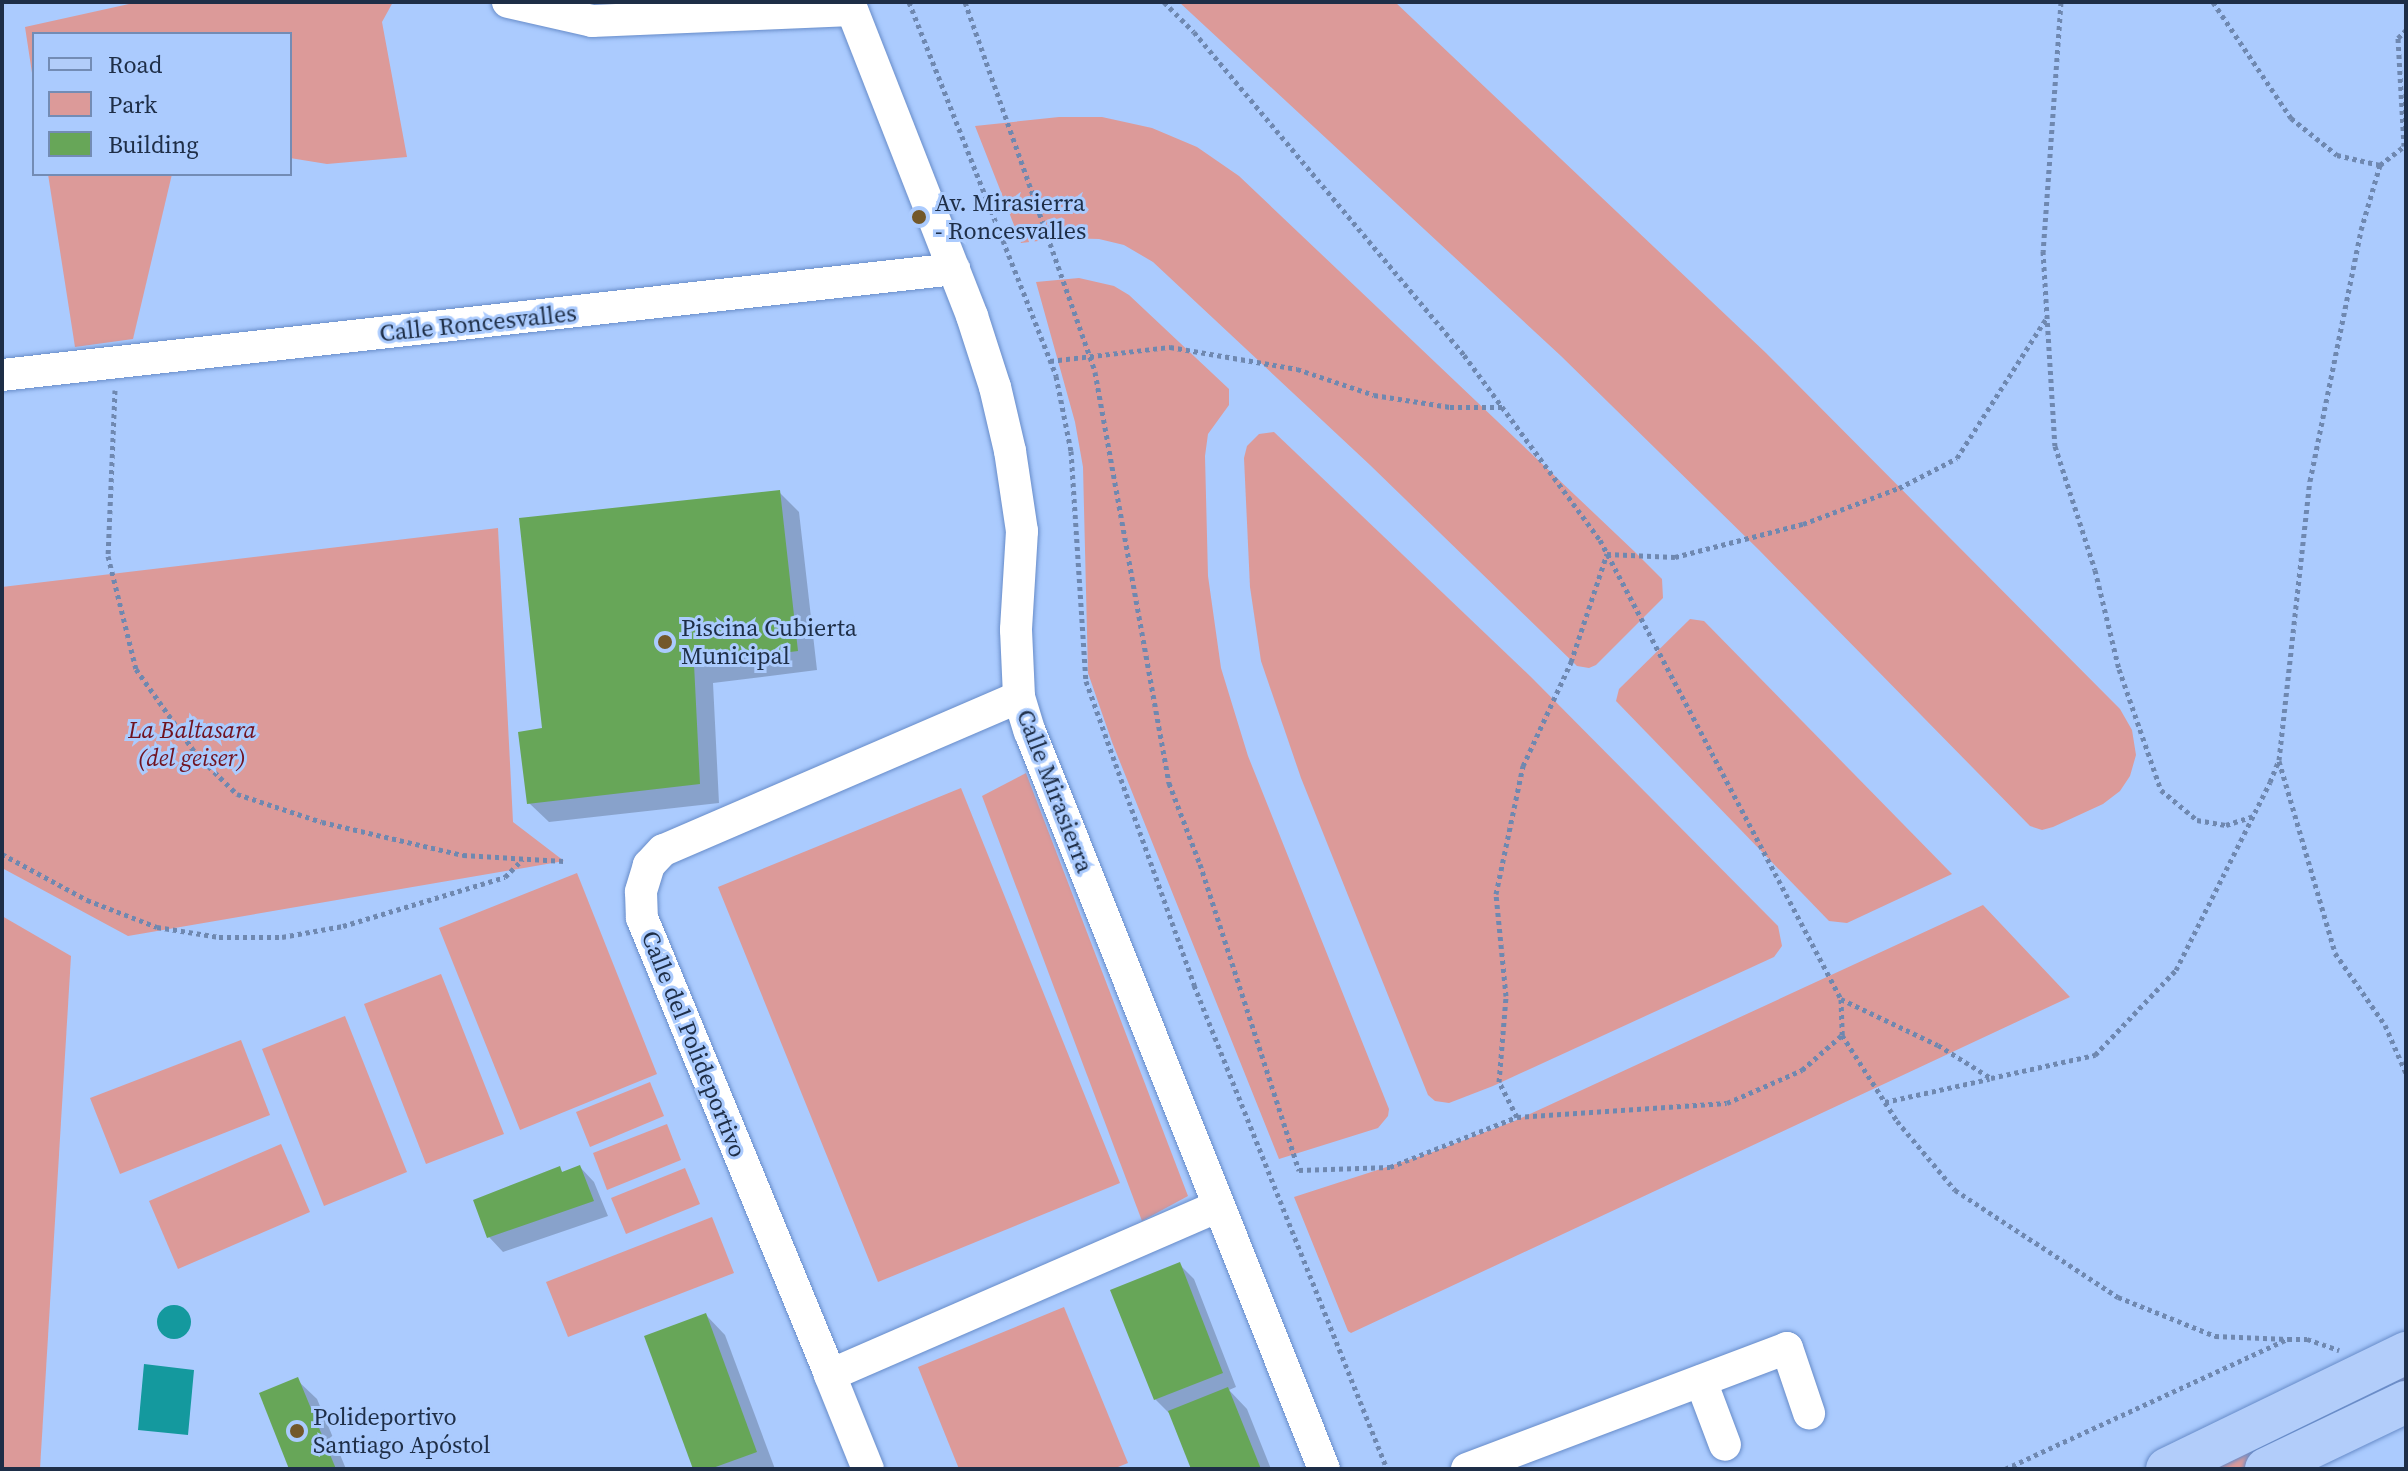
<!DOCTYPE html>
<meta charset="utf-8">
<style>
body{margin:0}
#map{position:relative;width:2408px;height:1471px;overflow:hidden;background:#abcbfe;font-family:"Source Serif 4",serif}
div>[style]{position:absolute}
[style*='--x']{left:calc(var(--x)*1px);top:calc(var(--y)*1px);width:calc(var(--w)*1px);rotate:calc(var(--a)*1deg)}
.green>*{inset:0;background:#dc9a99}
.water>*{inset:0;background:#14999e}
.round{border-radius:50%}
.shadow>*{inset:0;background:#0003}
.building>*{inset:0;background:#67a658}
.path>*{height:5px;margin-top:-2.5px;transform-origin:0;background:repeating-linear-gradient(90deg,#6f88b0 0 4px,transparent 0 8px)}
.roads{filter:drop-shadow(0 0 2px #678cc9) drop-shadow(0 0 2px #678cc9)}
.minor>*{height:32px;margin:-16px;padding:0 16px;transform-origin:16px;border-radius:16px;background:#fff}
.major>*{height:42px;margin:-21px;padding:0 21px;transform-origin:21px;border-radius:21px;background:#b2cdfa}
.dots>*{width:22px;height:22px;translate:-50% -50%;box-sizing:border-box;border:4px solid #abcbfe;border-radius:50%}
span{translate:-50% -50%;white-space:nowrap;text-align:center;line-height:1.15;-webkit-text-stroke:6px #abcbfe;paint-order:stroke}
.poi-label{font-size:24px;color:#1e2e47}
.left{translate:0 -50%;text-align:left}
.street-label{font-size:24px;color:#1e2e47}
.park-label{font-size:24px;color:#701320;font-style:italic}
.frame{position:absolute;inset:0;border:4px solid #1e2e47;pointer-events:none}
.legend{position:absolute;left:32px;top:32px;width:260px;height:144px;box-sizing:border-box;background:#abcbfe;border:2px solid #738cb5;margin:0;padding:10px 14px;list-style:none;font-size:24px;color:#1e2e47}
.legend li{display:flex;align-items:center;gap:16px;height:40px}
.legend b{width:40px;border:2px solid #738cb5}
</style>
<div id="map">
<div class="green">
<div style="clip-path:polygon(138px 2px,393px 2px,382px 22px,407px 157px,327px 164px,290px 158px,290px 34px,34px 34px,34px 86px,25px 27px)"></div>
<div style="clip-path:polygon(1179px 2px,1395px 2px,1766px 353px,2120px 709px,2132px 730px,2136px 755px,2130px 776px,2120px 791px,2103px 804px,2053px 827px,2042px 830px,2030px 826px,1759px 550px,1561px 356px)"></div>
<div style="clip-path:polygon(1059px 117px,1102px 117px,1152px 128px,1197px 147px,1239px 176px,1636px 553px,1662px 579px,1663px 598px,1596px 665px,1589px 668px,1577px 666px,1370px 465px,1153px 262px,1124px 245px,1099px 239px,1064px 238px,1021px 243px,975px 126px)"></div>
<div style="clip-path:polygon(48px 174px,172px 174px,133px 339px,75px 347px)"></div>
<div style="clip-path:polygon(1079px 278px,1114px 286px,1129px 295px,1229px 389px,1229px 405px,1208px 434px,1205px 456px,1208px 576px,1221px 668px,1248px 756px,1389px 1109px,1388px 1116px,1378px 1128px,1279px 1159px,1112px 742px,1088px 673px,1083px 467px,1075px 422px,1036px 282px)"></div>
<div style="clip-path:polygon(1274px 432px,1531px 677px,1778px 926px,1782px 946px,1774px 957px,1493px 1086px,1449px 1103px,1435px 1101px,1428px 1095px,1301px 778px,1261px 661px,1250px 587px,1244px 458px,1247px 446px,1259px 434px)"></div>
<div style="clip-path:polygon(498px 528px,513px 822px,564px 861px,128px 936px,2px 868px,2px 587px)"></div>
<div style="clip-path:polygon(1690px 619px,1704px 621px,1952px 874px,1847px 923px,1829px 921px,1616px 701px,1619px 689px)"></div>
<div style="clip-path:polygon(1026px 773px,1188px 1196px,1142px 1221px,982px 796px)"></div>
<div style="clip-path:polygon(961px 788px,1120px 1183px,878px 1282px,718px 887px)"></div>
<div style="clip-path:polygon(577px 873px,657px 1074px,520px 1130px,439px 928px)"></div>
<div style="clip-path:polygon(1983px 905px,2070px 997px,1351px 1333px,1348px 1331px,1294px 1197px,1430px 1153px,1517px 1120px)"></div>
<div style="clip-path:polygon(2px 916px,71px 956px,40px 1469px,2px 1469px)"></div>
<div style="clip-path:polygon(441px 974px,504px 1134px,426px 1164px,364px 1004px)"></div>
<div style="clip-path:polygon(345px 1016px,407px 1172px,324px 1206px,262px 1049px)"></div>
<div style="clip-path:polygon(241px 1040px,270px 1115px,120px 1174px,90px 1098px)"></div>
<div style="clip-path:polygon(650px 1082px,664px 1116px,590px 1147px,576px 1112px)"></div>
<div style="clip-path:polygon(667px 1124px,681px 1160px,607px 1190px,593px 1153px)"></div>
<div style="clip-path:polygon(281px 1144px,310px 1212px,178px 1269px,149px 1201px)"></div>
<div style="clip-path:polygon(685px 1168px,700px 1204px,626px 1234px,611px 1198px)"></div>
<div style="clip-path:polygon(712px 1217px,734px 1273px,568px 1337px,546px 1282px)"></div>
<div style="clip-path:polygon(1064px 1307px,1128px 1463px,1113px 1469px,959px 1469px,918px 1367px)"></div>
<div style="clip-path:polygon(2406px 1375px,2406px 1389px,2242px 1469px,2209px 1469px)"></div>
</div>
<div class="water">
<div class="round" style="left:157px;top:1305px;width:34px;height:34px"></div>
<div style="clip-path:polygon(144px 1364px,194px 1370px,188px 1435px,138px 1430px)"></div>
</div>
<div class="shadow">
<div style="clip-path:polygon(779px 492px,799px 512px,817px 670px,713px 683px,719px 803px,549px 822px,529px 803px)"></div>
<div style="clip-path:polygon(580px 1167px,594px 1182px,608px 1216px,503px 1252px,489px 1237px,559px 1169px,564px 1174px)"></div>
<div style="clip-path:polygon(1180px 1265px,1194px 1279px,1236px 1387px,1229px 1390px,1247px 1409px,1271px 1469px,1193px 1469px,1170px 1414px,1155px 1399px)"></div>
<div style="clip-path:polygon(706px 1315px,725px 1335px,775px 1469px,695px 1469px)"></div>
<div style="clip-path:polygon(297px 1380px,317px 1399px,346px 1469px,291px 1469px)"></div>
</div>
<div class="building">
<div style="clip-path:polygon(780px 490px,798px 651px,694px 664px,700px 784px,527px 804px,518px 732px,542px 728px,519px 518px)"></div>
<div style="clip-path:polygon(580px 1165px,594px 1201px,487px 1238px,473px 1200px,560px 1166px,562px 1172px)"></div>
<div style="clip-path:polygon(1180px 1262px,1223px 1373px,1154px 1400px,1110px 1290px)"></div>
<div style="clip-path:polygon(706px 1313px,757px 1452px,710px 1469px,693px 1469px,644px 1336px)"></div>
<div style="clip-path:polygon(298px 1377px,336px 1469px,289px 1469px,259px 1393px)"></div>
<div style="clip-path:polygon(1228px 1387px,1261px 1469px,1191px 1469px,1168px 1411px)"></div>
</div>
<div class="path">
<div style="--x:909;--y:2;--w:402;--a:68.5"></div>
<div style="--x:1056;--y:376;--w:76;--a:78.7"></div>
<div style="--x:1071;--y:451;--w:230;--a:86.3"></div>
<div style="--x:1086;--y:681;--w:323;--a:70.4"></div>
<div style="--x:1194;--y:985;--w:521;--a:68.26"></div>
<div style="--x:965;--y:2;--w:392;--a:70.6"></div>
<div style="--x:1095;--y:372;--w:418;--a:79.8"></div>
<div style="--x:1169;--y:783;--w:87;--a:69.1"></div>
<div style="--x:1200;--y:864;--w:322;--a:72.1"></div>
<div style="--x:1299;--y:1170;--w:91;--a:-1.9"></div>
<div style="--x:1390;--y:1167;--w:136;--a:-21.5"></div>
<div style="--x:1517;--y:1117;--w:210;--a:-3.8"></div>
<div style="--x:1727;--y:1103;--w:82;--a:-23.7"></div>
<div style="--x:1802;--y:1070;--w:53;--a:-41.2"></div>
<div style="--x:1164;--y:2;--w:42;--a:45"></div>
<div style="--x:1194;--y:32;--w:421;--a:50.1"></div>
<div style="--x:1464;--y:355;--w:230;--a:53.7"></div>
<div style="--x:1600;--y:540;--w:518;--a:62.3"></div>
<div style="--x:1841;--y:999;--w:107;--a:25.4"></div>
<div style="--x:1938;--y:1045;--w:62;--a:31.9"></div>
<div style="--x:1991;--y:1078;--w:107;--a:-12.5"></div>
<div style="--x:2095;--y:1055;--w:117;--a:-46.4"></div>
<div style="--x:2176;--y:970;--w:210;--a:-63.4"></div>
<div style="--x:2270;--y:782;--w:24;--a:-68"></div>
<div style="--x:2279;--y:760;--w:281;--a:-83.7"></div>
<div style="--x:2310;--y:481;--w:256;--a:-78.5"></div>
<div style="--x:2361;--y:230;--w:68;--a:-73.7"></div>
<div style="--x:2380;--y:165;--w:31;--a:-38"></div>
<div style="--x:2404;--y:146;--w:108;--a:-93.2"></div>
<div style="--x:2398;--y:38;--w:11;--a:-45"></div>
<div style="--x:2061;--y:2;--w:250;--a:94.1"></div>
<div style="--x:2043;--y:251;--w:195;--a:86.5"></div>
<div style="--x:2055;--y:446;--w:130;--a:72.1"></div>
<div style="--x:2095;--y:570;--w:102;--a:76.4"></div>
<div style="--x:2119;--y:669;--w:128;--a:70.9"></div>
<div style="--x:2161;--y:790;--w:47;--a:39.8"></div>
<div style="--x:2197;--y:820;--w:29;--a:10"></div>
<div style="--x:2226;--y:825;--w:28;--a:-18"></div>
<div style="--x:2213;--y:2;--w:140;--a:56.1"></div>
<div style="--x:2291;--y:118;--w:59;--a:38.8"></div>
<div style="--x:2337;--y:155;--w:44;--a:13.1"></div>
<div style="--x:1050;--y:361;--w:121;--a:-6.7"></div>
<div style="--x:1170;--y:347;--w:129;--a:9.8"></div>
<div style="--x:1297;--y:369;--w:81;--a:18.7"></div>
<div style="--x:1374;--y:395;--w:77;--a:9"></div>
<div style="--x:1450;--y:407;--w:52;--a:0"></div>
<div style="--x:115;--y:390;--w:166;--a:92.4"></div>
<div style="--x:108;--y:556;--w:116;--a:76.1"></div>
<div style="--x:136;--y:669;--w:105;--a:54.7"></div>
<div style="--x:197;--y:755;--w:56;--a:44.3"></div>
<div style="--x:237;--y:794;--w:89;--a:18.2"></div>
<div style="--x:322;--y:822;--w:145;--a:13.2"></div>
<div style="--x:463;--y:855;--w:101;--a:3.4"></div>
<div style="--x:2279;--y:761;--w:200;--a:73.7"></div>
<div style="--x:2335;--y:953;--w:88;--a:55.2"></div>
<div style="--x:2385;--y:1025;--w:52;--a:66.4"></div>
<div style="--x:2;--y:854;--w:97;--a:28.4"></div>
<div style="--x:87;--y:900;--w:75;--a:21.1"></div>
<div style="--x:157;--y:927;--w:63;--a:9.2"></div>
<div style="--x:219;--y:937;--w:63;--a:0"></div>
<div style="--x:282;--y:937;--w:62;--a:-10.2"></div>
<div style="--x:343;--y:926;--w:169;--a:-16.8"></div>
<div style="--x:505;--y:877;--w:25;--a:-45"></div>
<div style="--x:1841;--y:999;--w:36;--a:88"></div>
<div style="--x:1842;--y:1035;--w:102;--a:57.4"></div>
<div style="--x:1897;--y:1121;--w:90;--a:50"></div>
<div style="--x:1955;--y:1190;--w:195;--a:33.3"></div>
<div style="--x:2118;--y:1297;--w:105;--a:21.9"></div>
<div style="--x:2215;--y:1336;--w:73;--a:2.4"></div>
<div style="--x:1885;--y:1102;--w:107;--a:-12.5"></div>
<div style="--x:1517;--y:1117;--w:39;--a:-117"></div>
<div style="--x:1499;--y:1082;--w:86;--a:-85.3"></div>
<div style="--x:1506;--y:996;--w:102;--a:-95.6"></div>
<div style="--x:1496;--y:894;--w:131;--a:-78.1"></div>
<div style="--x:1523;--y:766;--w:115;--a:-65.2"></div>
<div style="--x:1571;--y:662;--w:114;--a:-71.6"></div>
<div style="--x:1607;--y:554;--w:68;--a:2.5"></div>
<div style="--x:1675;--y:557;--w:132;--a:-14.5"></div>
<div style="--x:1803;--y:524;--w:103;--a:-20.6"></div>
<div style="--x:1899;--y:488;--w:65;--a:-27.3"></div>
<div style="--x:1957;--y:458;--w:165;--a:-57.4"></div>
<div style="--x:2005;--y:1469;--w:311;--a:-24.7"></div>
<div style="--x:2288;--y:1339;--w:19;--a:0"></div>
<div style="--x:2307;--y:1339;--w:34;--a:19"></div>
</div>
<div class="roads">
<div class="minor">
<div style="--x:508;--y:2;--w:86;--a:12.7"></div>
<div style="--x:592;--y:21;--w:260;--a:-2.4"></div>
<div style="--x:849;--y:2;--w:337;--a:68.6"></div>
<div style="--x:972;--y:316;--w:75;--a:72.1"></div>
<div style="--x:995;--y:387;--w:66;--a:76.8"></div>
<div style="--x:1010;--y:451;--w:81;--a:81.5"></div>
<div style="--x:1022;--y:531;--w:99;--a:93.5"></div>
<div style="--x:1016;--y:630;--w:67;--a:87.4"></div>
<div style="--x:1019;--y:697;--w:37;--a:73"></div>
<div style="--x:1030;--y:732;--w:793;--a:68.25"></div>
<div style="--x:2;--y:375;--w:958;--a:-6.35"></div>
<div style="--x:1019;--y:697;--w:387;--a:156.7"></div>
<div style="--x:663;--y:850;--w:21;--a:133"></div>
<div style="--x:649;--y:865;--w:28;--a:107"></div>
<div style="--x:641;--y:892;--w:26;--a:88"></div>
<div style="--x:642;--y:918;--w:494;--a:67.6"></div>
<div style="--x:830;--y:1375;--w:422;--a:-23.5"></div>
<div style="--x:830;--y:1375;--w:101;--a:68"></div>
<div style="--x:1701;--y:1381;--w:68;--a:69.4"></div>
<div style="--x:1467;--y:1469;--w:342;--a:-20.7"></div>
<div style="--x:1787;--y:1348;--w:69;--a:71.3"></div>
</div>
<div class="major">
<div style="--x:2167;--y:1469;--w:266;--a:-25.9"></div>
<div style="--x:2266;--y:1469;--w:155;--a:-25.6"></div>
</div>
</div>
<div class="dots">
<div style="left:919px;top:217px;background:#73582a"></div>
<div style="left:665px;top:642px;background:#73582a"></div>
<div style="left:297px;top:1431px;background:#73582a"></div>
</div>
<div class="poi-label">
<span class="left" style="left:935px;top:217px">Av. Mirasierra<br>- Roncesvalles</span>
<span class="left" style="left:681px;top:642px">Piscina Cubierta<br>Municipal</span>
<span class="left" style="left:313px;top:1431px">Polideportivo<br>Santiago Apóstol</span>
</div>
<div class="street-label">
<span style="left:478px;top:323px;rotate:-6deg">Calle Roncesvalles</span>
<span style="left:1055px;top:791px;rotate:69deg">Calle Mirasierra</span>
<span style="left:694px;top:1044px;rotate:68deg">Calle del Polideportivo</span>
</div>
<div class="park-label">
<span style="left:192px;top:744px">La Baltasara<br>(del geiser)</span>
</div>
<div class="frame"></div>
<ul class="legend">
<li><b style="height:10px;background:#b2cdfa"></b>Road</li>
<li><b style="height:22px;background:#dc9a99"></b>Park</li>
<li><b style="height:22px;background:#67a658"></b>Building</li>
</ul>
</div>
